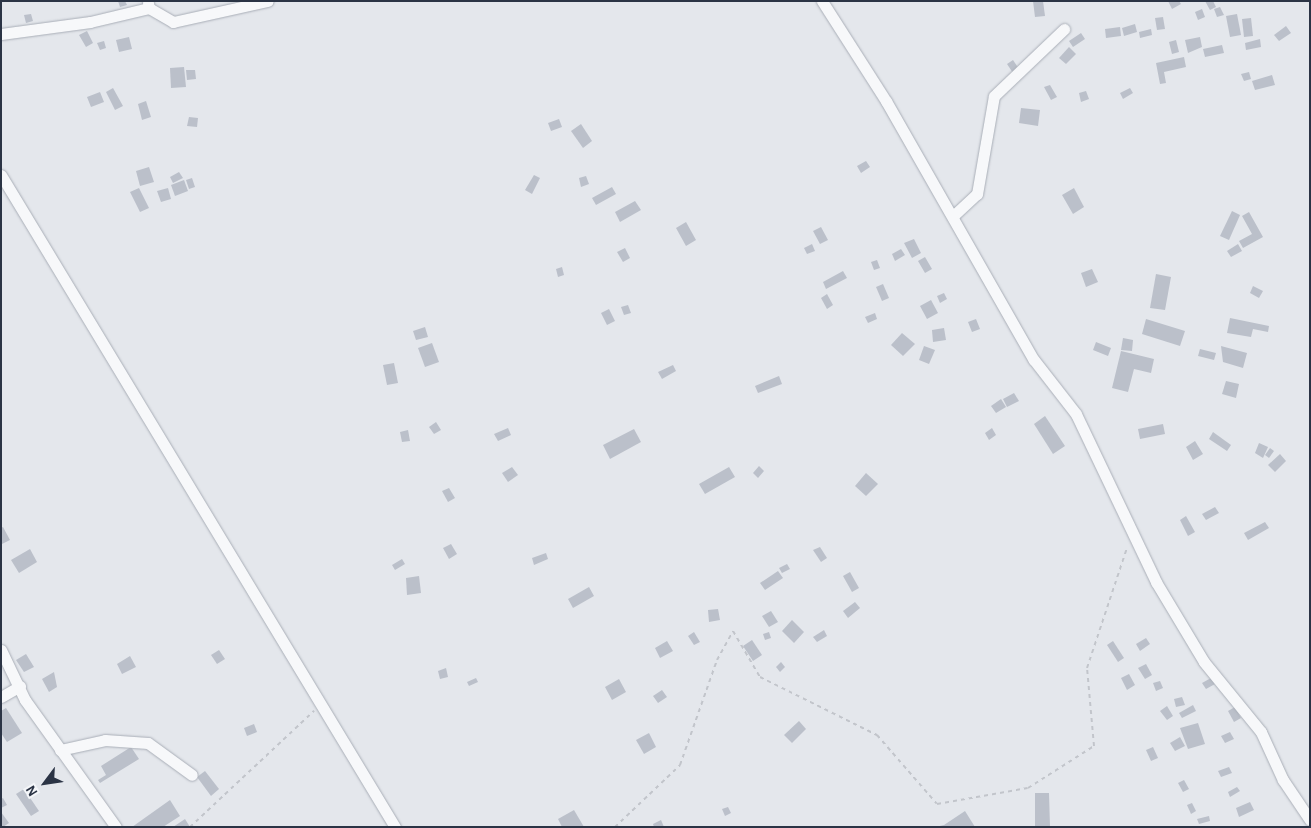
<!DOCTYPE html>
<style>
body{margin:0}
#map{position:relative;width:1311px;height:828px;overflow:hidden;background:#e4e7ec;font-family:"Alegreya Sans",sans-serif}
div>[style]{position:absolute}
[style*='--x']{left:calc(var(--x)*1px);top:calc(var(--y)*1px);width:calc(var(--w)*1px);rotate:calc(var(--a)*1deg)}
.building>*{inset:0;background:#bbc0ca}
.path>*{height:2px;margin-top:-1px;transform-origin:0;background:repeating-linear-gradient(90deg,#c2c5cb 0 4px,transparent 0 8px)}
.roads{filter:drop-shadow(0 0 1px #a9aeb7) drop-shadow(0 0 1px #a9aeb7)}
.street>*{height:11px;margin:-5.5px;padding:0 5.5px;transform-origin:5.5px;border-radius:5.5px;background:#f7f8fa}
span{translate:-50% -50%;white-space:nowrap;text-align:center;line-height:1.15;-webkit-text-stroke:4px #f4f6f9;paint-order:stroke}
.frame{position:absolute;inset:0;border:2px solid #2b3445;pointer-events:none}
.north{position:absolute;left:20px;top:758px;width:50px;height:50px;-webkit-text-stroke:4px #f4f6f9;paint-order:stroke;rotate:239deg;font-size:14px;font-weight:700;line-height:20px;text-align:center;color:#2b3445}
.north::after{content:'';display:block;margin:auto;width:18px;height:22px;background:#2b3445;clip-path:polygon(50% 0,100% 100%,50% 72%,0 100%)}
</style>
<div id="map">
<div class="building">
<div style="clip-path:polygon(118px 1px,125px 1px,127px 5px,120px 7px)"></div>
<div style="clip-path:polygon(1033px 1px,1043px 1px,1045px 16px,1035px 17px)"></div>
<div style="clip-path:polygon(1168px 1px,1179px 1px,1181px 4px,1172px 9px)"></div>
<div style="clip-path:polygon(1205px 1px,1213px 1px,1216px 7px,1210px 10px)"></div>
<div style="clip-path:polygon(1220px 7px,1224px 15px,1217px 17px,1214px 9px)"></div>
<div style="clip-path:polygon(1202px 9px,1205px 17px,1198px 20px,1195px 12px)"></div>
<div style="clip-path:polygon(31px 14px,33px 21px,26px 23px,24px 15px)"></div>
<div style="clip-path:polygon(1237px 14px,1241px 35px,1230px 37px,1226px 16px)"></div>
<div style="clip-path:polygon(1163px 17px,1165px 29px,1157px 30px,1155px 18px)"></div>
<div style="clip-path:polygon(1251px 18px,1253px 36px,1244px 37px,1242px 19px)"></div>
<div style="clip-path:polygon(1135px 24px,1137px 32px,1124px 36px,1122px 28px)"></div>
<div style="clip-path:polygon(1286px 26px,1291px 33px,1279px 41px,1274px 35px)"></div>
<div style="clip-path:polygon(1120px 27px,1121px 36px,1106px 38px,1105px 29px)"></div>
<div style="clip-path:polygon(1151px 29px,1152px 35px,1140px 38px,1139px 32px)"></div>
<div style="clip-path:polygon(87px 31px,93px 43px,86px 47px,79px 35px)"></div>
<div style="clip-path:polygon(1081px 33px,1085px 39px,1073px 47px,1069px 41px)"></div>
<div style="clip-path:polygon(129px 37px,132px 49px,119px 52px,116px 40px)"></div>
<div style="clip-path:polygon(1200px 37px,1202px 47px,1188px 53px,1185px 40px)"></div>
<div style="clip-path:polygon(1260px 39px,1261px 47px,1246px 50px,1245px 43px)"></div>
<div style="clip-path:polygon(1176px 40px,1179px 52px,1172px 54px,1169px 42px)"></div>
<div style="clip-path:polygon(104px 41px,106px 48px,100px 50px,97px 43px)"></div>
<div style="clip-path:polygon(1222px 45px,1224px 53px,1205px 57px,1203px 49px)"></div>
<div style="clip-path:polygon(1069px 47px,1076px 54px,1066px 64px,1059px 58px)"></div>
<div style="clip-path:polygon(1184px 57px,1186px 67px,1164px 72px,1166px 83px,1160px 84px,1156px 63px)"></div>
<div style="clip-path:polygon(1013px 60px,1021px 72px,1015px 76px,1007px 64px)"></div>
<div style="clip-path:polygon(184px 67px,186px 87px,171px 88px,170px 68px)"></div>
<div style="clip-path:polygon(186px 70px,195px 70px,196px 79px,187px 80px)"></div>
<div style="clip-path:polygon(1249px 72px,1251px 79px,1244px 81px,1241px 74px)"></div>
<div style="clip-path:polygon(1272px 75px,1275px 85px,1255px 90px,1252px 81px)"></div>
<div style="clip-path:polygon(1050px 85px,1057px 97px,1051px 100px,1044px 87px)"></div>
<div style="clip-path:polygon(113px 88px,123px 106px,115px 110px,106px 92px)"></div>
<div style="clip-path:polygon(1130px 88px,1133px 93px,1123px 99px,1120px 93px)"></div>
<div style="clip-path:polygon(1086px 91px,1089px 99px,1081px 102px,1079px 93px)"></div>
<div style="clip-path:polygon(100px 92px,104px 102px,91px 107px,87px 97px)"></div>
<div style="clip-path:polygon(146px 101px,151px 117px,142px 120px,138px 104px)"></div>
<div style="clip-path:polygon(1021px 108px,1040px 110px,1038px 126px,1019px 123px)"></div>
<div style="clip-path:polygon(189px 117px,198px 118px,197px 127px,187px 126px)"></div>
<div style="clip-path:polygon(559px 119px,562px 127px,551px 131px,548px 123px)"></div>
<div style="clip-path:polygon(581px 124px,592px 141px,583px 148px,571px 131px)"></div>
<div style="clip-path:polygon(866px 161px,870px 167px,861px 173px,857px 166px)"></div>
<div style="clip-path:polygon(149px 167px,154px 182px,140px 186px,136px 171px)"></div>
<div style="clip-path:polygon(179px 172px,183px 178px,173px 183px,170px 177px)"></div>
<div style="clip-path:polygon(534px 175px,540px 178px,532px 194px,525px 190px)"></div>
<div style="clip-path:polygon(586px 176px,589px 184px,581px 187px,579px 178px)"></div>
<div style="clip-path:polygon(192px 178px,195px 187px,189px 189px,186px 180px)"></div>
<div style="clip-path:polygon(184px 180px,188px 191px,175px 196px,171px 185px)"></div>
<div style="clip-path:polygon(612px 187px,616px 194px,596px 205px,592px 198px)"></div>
<div style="clip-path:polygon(139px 188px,149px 208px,140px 212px,130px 192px)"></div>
<div style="clip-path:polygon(168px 188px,171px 199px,161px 202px,157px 191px)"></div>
<div style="clip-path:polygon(1074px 188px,1084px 207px,1073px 214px,1062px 195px)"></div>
<div style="clip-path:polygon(635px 201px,641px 210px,620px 222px,615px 212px)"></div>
<div style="clip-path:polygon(1232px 211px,1240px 215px,1229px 240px,1220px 236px)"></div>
<div style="clip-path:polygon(1249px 212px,1263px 237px,1243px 248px,1239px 241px,1252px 234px,1242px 216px)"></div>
<div style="clip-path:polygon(686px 222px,696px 240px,686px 246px,676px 228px)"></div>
<div style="clip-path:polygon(821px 227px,828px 240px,820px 244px,813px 231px)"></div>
<div style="clip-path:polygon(914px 239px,921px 253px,912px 258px,904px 243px)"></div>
<div style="clip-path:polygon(812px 244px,815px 251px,807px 254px,804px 248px)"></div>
<div style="clip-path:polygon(1238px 244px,1242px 251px,1231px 257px,1227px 251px)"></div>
<div style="clip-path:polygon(625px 248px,630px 258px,623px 262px,617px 252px)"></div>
<div style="clip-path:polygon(901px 249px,905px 255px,895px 261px,892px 254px)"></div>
<div style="clip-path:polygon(925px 257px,932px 269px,925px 273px,918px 261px)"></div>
<div style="clip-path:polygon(877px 260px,880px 268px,874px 270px,871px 262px)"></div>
<div style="clip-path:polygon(562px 267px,564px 275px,558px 277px,556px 269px)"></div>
<div style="clip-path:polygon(1092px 269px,1098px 282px,1086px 287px,1081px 273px)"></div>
<div style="clip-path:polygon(843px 271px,847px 278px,826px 289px,823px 282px)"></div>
<div style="clip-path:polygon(1156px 274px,1171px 277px,1165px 310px,1150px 308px)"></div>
<div style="clip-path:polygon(883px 284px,889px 298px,882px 301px,876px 287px)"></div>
<div style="clip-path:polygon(1253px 286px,1263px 291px,1259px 298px,1250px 293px)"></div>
<div style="clip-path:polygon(944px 293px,947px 299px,940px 303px,937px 296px)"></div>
<div style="clip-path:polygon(827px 294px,833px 305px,827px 309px,821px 298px)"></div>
<div style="clip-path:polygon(931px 300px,938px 313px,927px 319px,920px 306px)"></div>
<div style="clip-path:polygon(628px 305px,631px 313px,624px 315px,621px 307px)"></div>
<div style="clip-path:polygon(609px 309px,615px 321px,607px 325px,601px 313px)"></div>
<div style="clip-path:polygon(875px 313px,877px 319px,868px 323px,865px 317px)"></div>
<div style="clip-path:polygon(1230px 318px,1269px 326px,1268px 332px,1253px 329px,1251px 337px,1227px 333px)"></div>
<div style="clip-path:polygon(976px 319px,980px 329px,972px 332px,968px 322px)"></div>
<div style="clip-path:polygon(1146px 319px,1185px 331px,1180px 346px,1142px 334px)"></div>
<div style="clip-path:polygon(425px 327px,428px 337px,416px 340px,413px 331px)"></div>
<div style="clip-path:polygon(944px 328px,946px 340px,933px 342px,932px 330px)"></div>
<div style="clip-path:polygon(902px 333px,915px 344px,903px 356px,891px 345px)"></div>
<div style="clip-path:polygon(1123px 338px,1133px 340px,1132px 351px,1121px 350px)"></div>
<div style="clip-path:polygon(1096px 342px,1111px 348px,1108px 356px,1093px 350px)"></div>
<div style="clip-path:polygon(432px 343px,439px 362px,425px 367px,418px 348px)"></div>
<div style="clip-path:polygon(924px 346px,935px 350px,929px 364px,919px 360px)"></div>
<div style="clip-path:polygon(1221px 346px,1247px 353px,1243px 368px,1223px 362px)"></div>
<div style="clip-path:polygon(1200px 349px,1216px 353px,1214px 360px,1198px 356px)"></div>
<div style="clip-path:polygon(1121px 351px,1154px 359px,1151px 373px,1134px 369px,1128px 392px,1112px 388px)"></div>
<div style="clip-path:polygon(394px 363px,398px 383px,387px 385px,383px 365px)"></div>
<div style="clip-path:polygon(673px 365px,676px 371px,662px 379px,658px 372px)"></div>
<div style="clip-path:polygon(779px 376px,782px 384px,758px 393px,755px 386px)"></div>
<div style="clip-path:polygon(1226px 381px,1239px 384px,1236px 398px,1222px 394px)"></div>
<div style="clip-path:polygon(1014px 393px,1019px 401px,1007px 407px,1003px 399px)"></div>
<div style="clip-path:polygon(1001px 399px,1006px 407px,996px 413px,991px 406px)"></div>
<div style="clip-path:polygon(1045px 416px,1065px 446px,1053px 454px,1034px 424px)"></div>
<div style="clip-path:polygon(436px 422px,441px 430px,434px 434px,429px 427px)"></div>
<div style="clip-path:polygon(1163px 424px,1165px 434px,1140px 439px,1138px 429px)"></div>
<div style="clip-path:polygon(508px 428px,511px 435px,498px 441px,494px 434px)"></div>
<div style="clip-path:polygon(992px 428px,996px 435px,989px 440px,985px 433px)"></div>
<div style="clip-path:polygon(634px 429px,641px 442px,610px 459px,603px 445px)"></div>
<div style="clip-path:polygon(408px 430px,410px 441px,402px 442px,400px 432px)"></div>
<div style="clip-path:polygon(1213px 432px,1231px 445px,1227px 451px,1209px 439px)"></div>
<div style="clip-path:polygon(1195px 441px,1203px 454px,1193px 460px,1186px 447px)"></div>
<div style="clip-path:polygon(1259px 443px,1268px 447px,1263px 458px,1255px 453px)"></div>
<div style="clip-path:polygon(1270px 448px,1274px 451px,1269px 458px,1265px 455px)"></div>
<div style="clip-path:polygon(1280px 454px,1286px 461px,1275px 472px,1268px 465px)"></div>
<div style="clip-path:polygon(759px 466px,764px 471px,758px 478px,753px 473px)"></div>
<div style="clip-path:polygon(512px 467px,518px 475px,508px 482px,502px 473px)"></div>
<div style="clip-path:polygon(729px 467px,735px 477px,705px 494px,699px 484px)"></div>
<div style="clip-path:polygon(866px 473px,878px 484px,866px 496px,855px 486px)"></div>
<div style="clip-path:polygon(449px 488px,455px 498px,448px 502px,442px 491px)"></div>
<div style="clip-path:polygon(1215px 507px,1219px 513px,1206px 520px,1202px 514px)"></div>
<div style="clip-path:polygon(1186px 516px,1195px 532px,1188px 536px,1180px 520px)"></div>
<div style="clip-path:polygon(1265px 522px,1269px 528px,1248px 540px,1244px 533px)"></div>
<div style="clip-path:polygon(3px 527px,10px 540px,2px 544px,1px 528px)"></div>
<div style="clip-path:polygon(451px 544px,457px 554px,449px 559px,443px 548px)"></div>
<div style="clip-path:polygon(820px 547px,827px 558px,821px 562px,813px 550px)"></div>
<div style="clip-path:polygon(30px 549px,37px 562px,19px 573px,11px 560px)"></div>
<div style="clip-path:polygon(546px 553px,548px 559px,534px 565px,532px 558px)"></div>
<div style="clip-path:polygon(402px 559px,405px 564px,395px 570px,392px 565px)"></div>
<div style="clip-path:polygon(787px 564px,790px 569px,782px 573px,779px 568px)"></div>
<div style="clip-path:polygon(778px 571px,783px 578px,765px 590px,760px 583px)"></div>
<div style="clip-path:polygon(850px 572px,859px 588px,852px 592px,843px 576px)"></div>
<div style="clip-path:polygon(419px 576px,421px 593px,407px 595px,406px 578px)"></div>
<div style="clip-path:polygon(589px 587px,594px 596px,573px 608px,568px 599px)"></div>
<div style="clip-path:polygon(855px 602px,860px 608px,848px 618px,843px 611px)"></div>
<div style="clip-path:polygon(718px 609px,720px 620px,709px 622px,708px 610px)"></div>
<div style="clip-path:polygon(771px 611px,778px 622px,769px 627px,762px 616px)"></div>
<div style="clip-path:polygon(792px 620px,804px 632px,794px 643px,782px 631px)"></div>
<div style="clip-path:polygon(824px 630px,827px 636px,817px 642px,813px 637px)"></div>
<div style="clip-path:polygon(694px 632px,700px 642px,694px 645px,688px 636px)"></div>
<div style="clip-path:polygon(769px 632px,771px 638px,765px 640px,763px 634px)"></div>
<div style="clip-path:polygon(1146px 638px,1150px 644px,1140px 651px,1136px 644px)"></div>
<div style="clip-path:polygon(752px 640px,762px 655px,753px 661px,743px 646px)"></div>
<div style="clip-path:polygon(667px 641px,673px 651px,660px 658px,655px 648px)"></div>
<div style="clip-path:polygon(1113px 641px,1124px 658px,1118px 662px,1107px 645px)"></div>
<div style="clip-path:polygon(219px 650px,225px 659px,217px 664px,211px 655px)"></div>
<div style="clip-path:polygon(26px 654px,34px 667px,24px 672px,16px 660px)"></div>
<div style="clip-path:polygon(130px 656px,136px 667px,122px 674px,117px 664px)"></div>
<div style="clip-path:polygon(781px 662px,785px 667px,780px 672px,776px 667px)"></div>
<div style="clip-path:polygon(1146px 664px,1152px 675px,1145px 679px,1138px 668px)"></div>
<div style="clip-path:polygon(446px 668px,448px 677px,440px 679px,438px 671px)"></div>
<div style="clip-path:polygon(54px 672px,57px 687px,49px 692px,42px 679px)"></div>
<div style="clip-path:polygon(1129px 674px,1135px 685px,1127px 690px,1121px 678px)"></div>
<div style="clip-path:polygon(476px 678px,478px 682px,469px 686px,467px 682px)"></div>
<div style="clip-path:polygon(1211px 678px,1215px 684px,1206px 689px,1202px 683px)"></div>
<div style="clip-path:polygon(619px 679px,626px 692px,612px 700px,605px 687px)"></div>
<div style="clip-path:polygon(1160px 681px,1163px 688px,1156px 691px,1153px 683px)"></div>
<div style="clip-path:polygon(662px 690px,667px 697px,658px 703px,653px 696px)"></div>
<div style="clip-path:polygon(1182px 697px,1185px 705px,1176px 707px,1174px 699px)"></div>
<div style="clip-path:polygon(1193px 705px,1196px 711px,1182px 718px,1179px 713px)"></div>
<div style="clip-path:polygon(1167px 706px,1173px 716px,1167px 720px,1160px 711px)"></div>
<div style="clip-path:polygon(1235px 707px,1241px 718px,1234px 722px,1228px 711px)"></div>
<div style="clip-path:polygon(6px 708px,22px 733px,7px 742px,1px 733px,1px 711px)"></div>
<div style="clip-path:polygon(799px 721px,806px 729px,792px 743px,784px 735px)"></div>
<div style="clip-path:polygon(1198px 723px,1205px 744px,1188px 749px,1180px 728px)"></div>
<div style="clip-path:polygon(254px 724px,257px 732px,247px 736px,244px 728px)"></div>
<div style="clip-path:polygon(1230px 732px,1234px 739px,1225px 743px,1221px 736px)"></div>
<div style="clip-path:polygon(649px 733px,656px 747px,644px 754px,636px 740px)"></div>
<div style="clip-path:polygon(1180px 737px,1185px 746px,1175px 751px,1170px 743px)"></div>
<div style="clip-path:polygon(131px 747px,139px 759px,100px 783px,98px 780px,106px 775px,101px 766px)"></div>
<div style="clip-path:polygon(1153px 747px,1158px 758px,1151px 761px,1146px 750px)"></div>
<div style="clip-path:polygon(1229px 767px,1232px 773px,1221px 777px,1218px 771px)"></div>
<div style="clip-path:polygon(205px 771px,219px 789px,211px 796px,197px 777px)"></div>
<div style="clip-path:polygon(1184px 780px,1189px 789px,1183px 792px,1178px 783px)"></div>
<div style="clip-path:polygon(1237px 787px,1240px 791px,1230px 797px,1228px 792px)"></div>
<div style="clip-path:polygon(24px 789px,39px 811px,31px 816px,16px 794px)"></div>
<div style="clip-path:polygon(1035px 793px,1049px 793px,1050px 827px,1035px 827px)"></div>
<div style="clip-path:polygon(3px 798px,7px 805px,1px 808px,1px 799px)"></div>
<div style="clip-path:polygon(170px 800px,180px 816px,163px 827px,132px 827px)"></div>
<div style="clip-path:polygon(1250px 802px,1254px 810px,1239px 817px,1236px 808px)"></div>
<div style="clip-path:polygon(1192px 803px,1196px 811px,1191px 814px,1187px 805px)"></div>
<div style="clip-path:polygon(728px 807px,731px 813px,725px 816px,722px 809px)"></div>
<div style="clip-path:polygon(574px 810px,584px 827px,562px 827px,558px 819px)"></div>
<div style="clip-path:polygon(965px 811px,975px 827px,935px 827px,944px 825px)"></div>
<div style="clip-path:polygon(1px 812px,9px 823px,3px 827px,1px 827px)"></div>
<div style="clip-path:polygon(1209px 816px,1210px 821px,1199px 824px,1197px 819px)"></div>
<div style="clip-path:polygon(185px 819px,190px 827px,173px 827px)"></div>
<div style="clip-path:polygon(661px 820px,664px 827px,654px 827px,653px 824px)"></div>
</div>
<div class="path">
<div style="--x:190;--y:827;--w:170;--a:-43.1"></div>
<div style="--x:615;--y:827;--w:90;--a:-43.6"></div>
<div style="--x:680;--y:765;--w:111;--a:-70.6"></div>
<div style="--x:717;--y:660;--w:33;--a:-61"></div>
<div style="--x:733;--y:631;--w:53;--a:59.6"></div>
<div style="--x:760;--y:677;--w:131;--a:26.4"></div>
<div style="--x:877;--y:735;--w:91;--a:49"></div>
<div style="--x:937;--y:804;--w:92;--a:-10"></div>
<div style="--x:1028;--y:788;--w:78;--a:-32.5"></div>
<div style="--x:1094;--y:746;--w:78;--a:-95.1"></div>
<div style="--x:1087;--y:668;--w:126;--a:-71.6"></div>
</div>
<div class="roads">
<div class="street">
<div style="--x:822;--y:1;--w:119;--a:57.4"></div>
<div style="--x:886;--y:101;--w:298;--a:60.3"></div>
<div style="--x:1034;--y:360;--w:68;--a:52.1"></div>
<div style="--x:1076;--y:414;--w:186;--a:64.5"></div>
<div style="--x:1156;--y:582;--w:93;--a:59"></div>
<div style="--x:1204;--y:662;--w:90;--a:50.8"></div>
<div style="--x:1261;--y:732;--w:53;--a:65.4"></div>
<div style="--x:1283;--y:780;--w:48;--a:56"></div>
<div style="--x:148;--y:3;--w:5;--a:79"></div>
<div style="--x:149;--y:8;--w:28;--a:30"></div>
<div style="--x:173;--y:22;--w:97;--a:-12.5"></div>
<div style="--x:1;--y:34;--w:90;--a:-7.7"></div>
<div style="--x:90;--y:22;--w:61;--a:-13.3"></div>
<div style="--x:1;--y:175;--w:762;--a:58.86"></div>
<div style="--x:953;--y:216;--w:33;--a:-43"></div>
<div style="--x:977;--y:194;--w:99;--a:-80.2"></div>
<div style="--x:994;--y:96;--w:97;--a:-43.7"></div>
<div style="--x:1;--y:650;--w:55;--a:64.4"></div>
<div style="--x:25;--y:700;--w:156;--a:54.4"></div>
<div style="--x:1;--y:697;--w:22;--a:-30"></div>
<div style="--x:60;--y:750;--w:46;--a:-12.5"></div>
<div style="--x:105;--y:740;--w:43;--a:4"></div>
<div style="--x:148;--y:743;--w:54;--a:36"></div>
</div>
</div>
<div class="frame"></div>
<div class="north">N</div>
</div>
